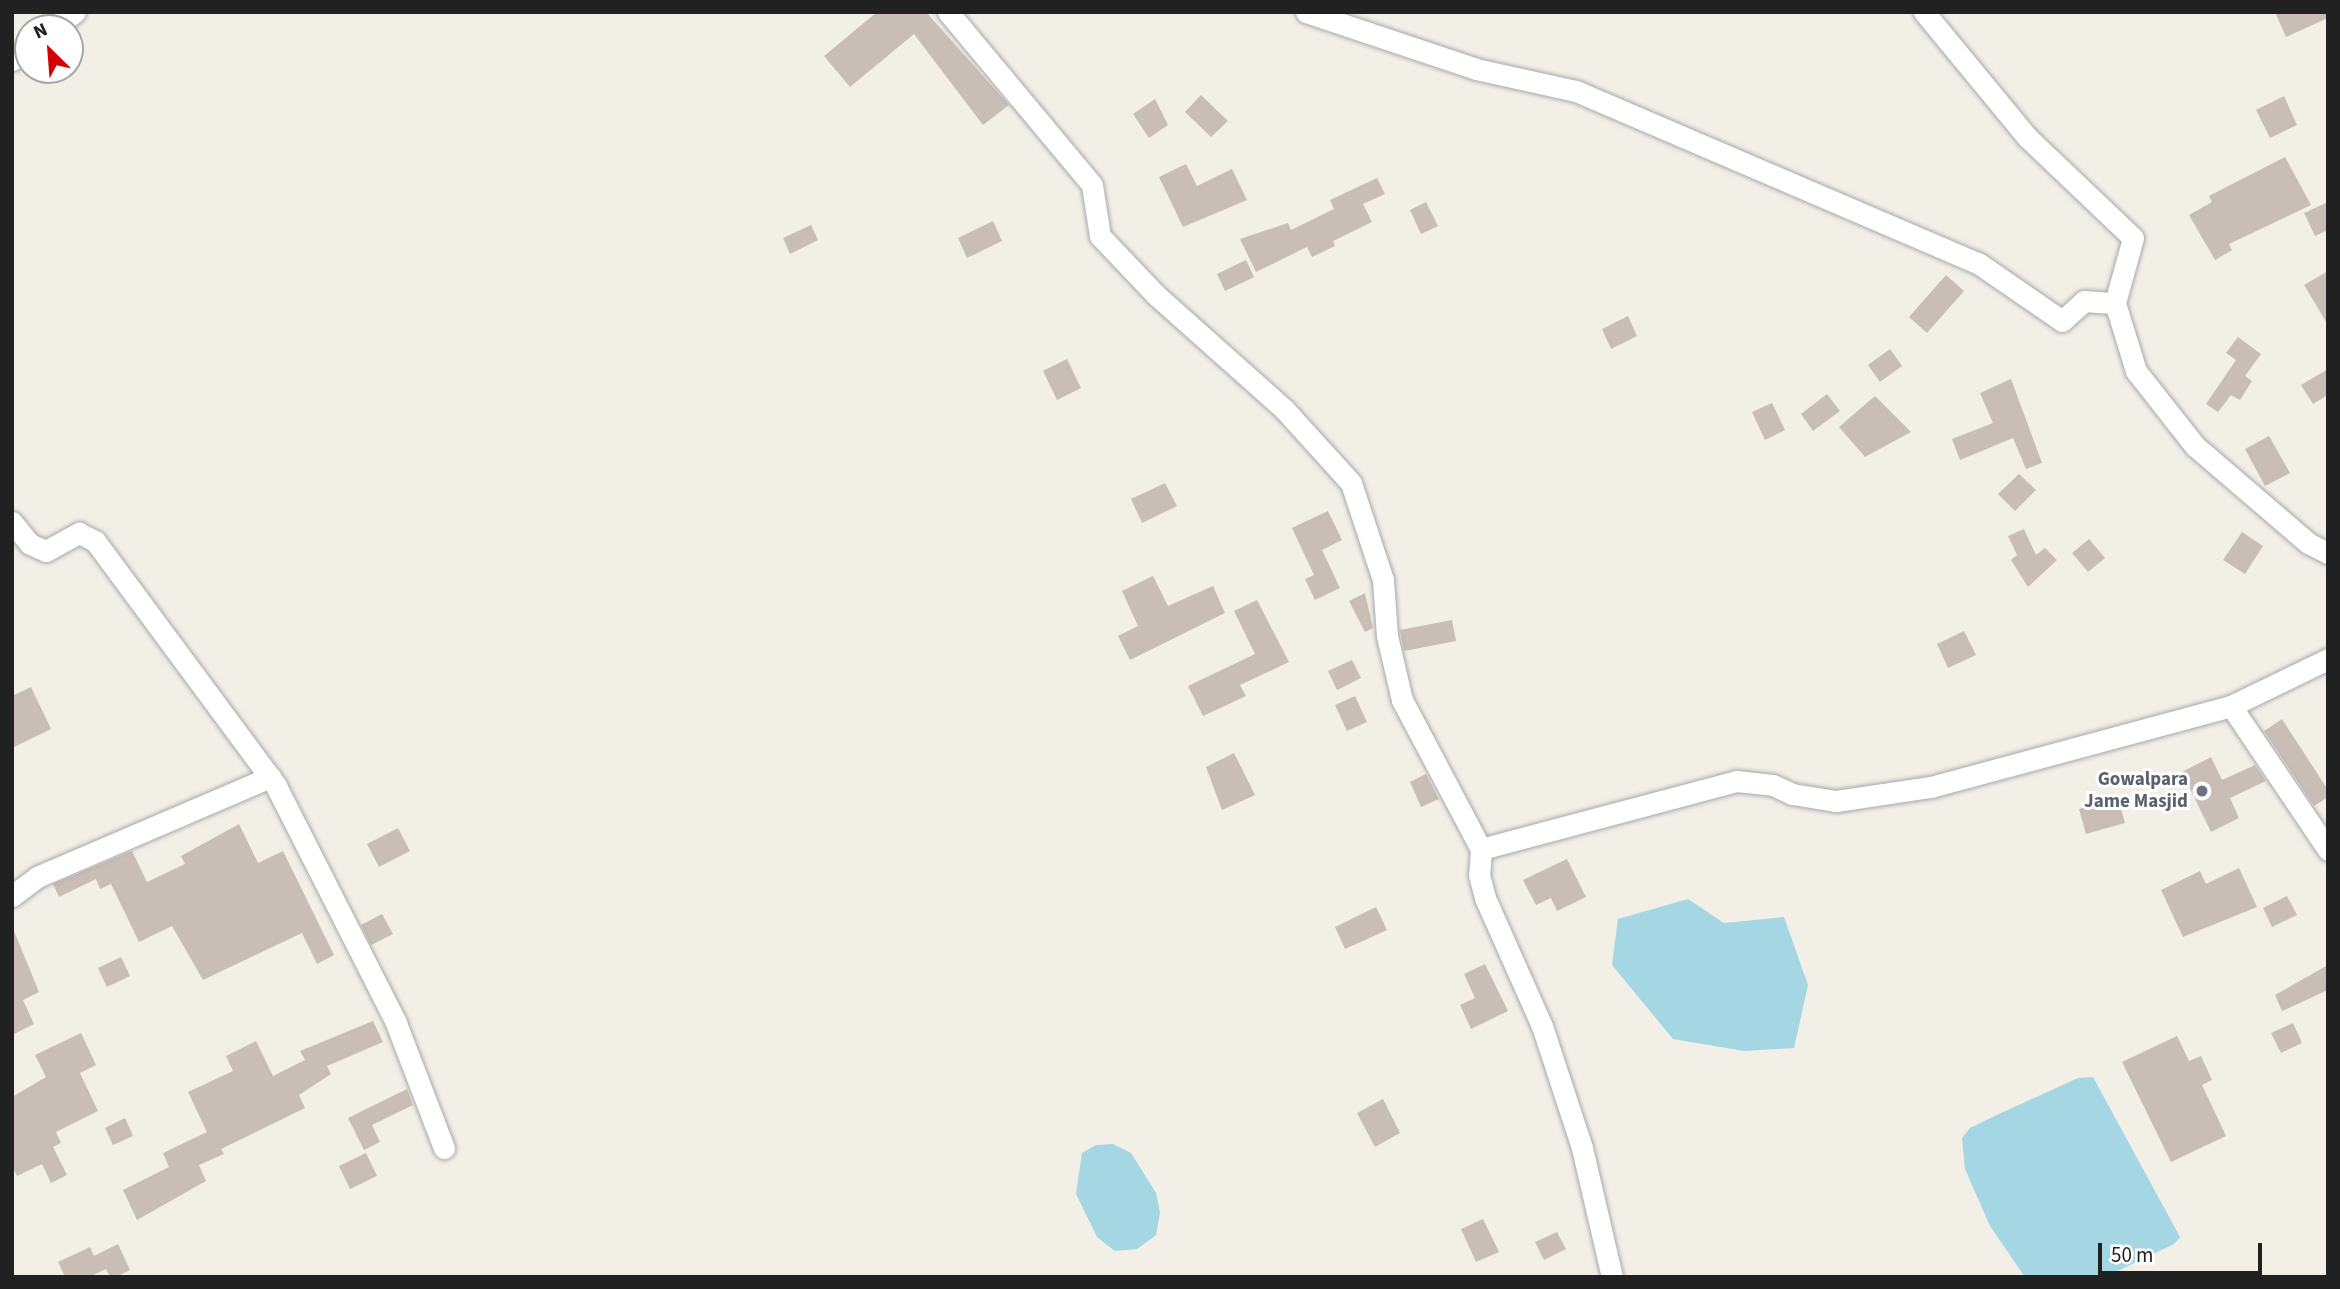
<!DOCTYPE html>
<style>
body{margin:0}
#map{position:relative;width:2340px;height:1289px;overflow:hidden;background:#f2efe7;font-family:"Source Sans 3",sans-serif}
div>[style]{position:absolute}
[style*='--x']{left:calc(var(--x)*1px);top:calc(var(--y)*1px);width:calc(var(--w)*1px);rotate:calc(var(--a)*1deg)}
.water>*{inset:0;background:#a4d6e4}
.building>*{inset:0;background:#c8beb6}
.roads{filter:drop-shadow(0 0 2px #a8a8a8) drop-shadow(0 0 2px #a8a8a8)}
.street>*{height:21px;margin:-10.5px;padding:0 10.5px;transform-origin:10.5px;border-radius:10.5px;background:#fff}
.dots>*{width:19px;height:19px;translate:-50% -50%;box-sizing:border-box;border:4px solid #fff;border-radius:50%}
span{translate:-50% -50%;white-space:nowrap;text-align:center;line-height:1.15;-webkit-text-stroke:6px #fff;paint-order:stroke}
.worship-label{font-size:19px;color:#5b616d;font-weight:700}
.right{translate:-100% -50%;text-align:right}
.frame{position:absolute;inset:0;border:14px solid #212121;pointer-events:none}
.north{position:absolute;left:14px;top:14px;width:70px;height:70px;box-sizing:border-box;background:#fff;border:2px solid #a6a6a6;border-radius:50%;rotate:335deg;font-size:19px;font-weight:700;line-height:28px;text-align:center;color:#212121}
.north::after{content:'';display:block;margin:auto;width:24px;height:32px;background:#d30003;clip-path:polygon(50% 0,100% 100%,50% 72%,0 100%)}
.scale{position:absolute;left:2098px;top:1243px;width:164px;height:32px;box-sizing:border-box;border:4px solid #212121;border-top:0;padding-left:9px;font-size:21px;line-height:24px;white-space:nowrap;color:#212121;-webkit-text-stroke:5px #fff;paint-order:stroke}
</style>
<div id="map">
<div class="water">
<div style="clip-path:polygon(1688px 899px,1724px 923px,1784px 917px,1808px 985px,1794px 1048px,1744px 1051px,1673px 1039px,1612px 965px,1618px 919px)"></div>
<div style="clip-path:polygon(2093px 1077px,2180px 1237px,2174px 1244px,2105px 1277px,2025px 1277px,1990px 1226px,1965px 1169px,1962px 1138px,1970px 1128px,2001px 1113px,2078px 1078px)"></div>
<div style="clip-path:polygon(1113px 1144px,1131px 1153px,1156px 1193px,1160px 1213px,1156px 1235px,1137px 1249px,1115px 1251px,1097px 1237px,1076px 1194px,1082px 1153px,1096px 1145px)"></div>
</div>
<div class="building">
<div style="clip-path:polygon(877px 12px,926px 12px,1009px 105px,983px 125px,914px 34px,850px 87px,824px 56px)"></div>
<div style="clip-path:polygon(2275px 12px,2328px 12px,2328px 18px,2286px 37px)"></div>
<div style="clip-path:polygon(1201px 95px,1228px 121px,1211px 137px,1185px 112px)"></div>
<div style="clip-path:polygon(2284px 96px,2297px 125px,2270px 138px,2256px 110px)"></div>
<div style="clip-path:polygon(1155px 99px,1168px 125px,1149px 138px,1133px 114px)"></div>
<div style="clip-path:polygon(2285px 157px,2311px 205px,2229px 244px,2232px 250px,2215px 260px,2189px 215px,2212px 202px,2209px 196px)"></div>
<div style="clip-path:polygon(1186px 164px,1197px 186px,1232px 169px,1247px 200px,1183px 227px,1159px 177px)"></div>
<div style="clip-path:polygon(1377px 178px,1385px 194px,1363px 204px,1372px 222px,1333px 241px,1335px 246px,1312px 257px,1307px 247px,1256px 272px,1240px 239px,1288px 223px,1291px 230px,1334px 209px,1330px 200px)"></div>
<div style="clip-path:polygon(1426px 202px,1438px 226px,1421px 234px,1410px 210px)"></div>
<div style="clip-path:polygon(2328px 202px,2328px 230px,2315px 236px,2304px 213px)"></div>
<div style="clip-path:polygon(993px 221px,1002px 241px,967px 258px,958px 238px)"></div>
<div style="clip-path:polygon(811px 225px,818px 240px,790px 254px,783px 238px)"></div>
<div style="clip-path:polygon(1246px 260px,1254px 277px,1225px 291px,1217px 274px)"></div>
<div style="clip-path:polygon(2328px 271px,2328px 325px,2304px 285px)"></div>
<div style="clip-path:polygon(1946px 275px,1964px 291px,1927px 333px,1909px 317px)"></div>
<div style="clip-path:polygon(1628px 316px,1637px 336px,1611px 349px,1602px 329px)"></div>
<div style="clip-path:polygon(2238px 337px,2261px 354px,2245px 376px,2252px 381px,2240px 400px,2231px 395px,2218px 412px,2206px 404px,2236px 360px,2226px 353px)"></div>
<div style="clip-path:polygon(1890px 349px,1902px 366px,1880px 382px,1868px 365px)"></div>
<div style="clip-path:polygon(1067px 359px,1081px 388px,1057px 400px,1043px 371px)"></div>
<div style="clip-path:polygon(2328px 369px,2328px 395px,2313px 404px,2301px 385px)"></div>
<div style="clip-path:polygon(2011px 379px,2042px 463px,2026px 469px,2013px 438px,1960px 460px,1952px 439px,1993px 423px,1980px 393px)"></div>
<div style="clip-path:polygon(1827px 394px,1840px 411px,1813px 431px,1801px 414px)"></div>
<div style="clip-path:polygon(1875px 396px,1911px 432px,1865px 457px,1839px 427px)"></div>
<div style="clip-path:polygon(1772px 403px,1785px 430px,1765px 440px,1752px 412px)"></div>
<div style="clip-path:polygon(2269px 436px,2290px 473px,2265px 486px,2245px 449px)"></div>
<div style="clip-path:polygon(2019px 474px,2036px 490px,2015px 511px,1998px 494px)"></div>
<div style="clip-path:polygon(1165px 483px,1177px 506px,1142px 523px,1131px 499px)"></div>
<div style="clip-path:polygon(1328px 511px,1342px 540px,1322px 550px,1340px 588px,1315px 600px,1305px 579px,1314px 575px,1292px 528px)"></div>
<div style="clip-path:polygon(2024px 529px,2036px 555px,2045px 548px,2057px 560px,2028px 587px,2011px 560px,2017px 555px,2008px 536px)"></div>
<div style="clip-path:polygon(2242px 532px,2263px 546px,2245px 574px,2223px 560px)"></div>
<div style="clip-path:polygon(2089px 539px,2105px 558px,2088px 572px,2072px 553px)"></div>
<div style="clip-path:polygon(1153px 576px,1168px 606px,1213px 586px,1225px 613px,1130px 660px,1118px 636px,1138px 626px,1122px 591px)"></div>
<div style="clip-path:polygon(1365px 593px,1373px 628px,1365px 632px,1349px 601px)"></div>
<div style="clip-path:polygon(1257px 600px,1289px 662px,1240px 685px,1246px 696px,1203px 716px,1188px 686px,1255px 654px,1234px 611px)"></div>
<div style="clip-path:polygon(1452px 620px,1456px 641px,1404px 651px,1400px 630px)"></div>
<div style="clip-path:polygon(1964px 631px,1976px 655px,1948px 668px,1937px 644px)"></div>
<div style="clip-path:polygon(1352px 660px,1361px 678px,1337px 690px,1328px 671px)"></div>
<div style="clip-path:polygon(31px 687px,51px 729px,12px 748px,12px 696px)"></div>
<div style="clip-path:polygon(1355px 696px,1367px 722px,1347px 731px,1335px 705px)"></div>
<div style="clip-path:polygon(2282px 719px,2328px 790px,2328px 797px,2314px 806px,2264px 731px)"></div>
<div style="clip-path:polygon(1234px 753px,1255px 795px,1222px 810px,1206px 767px)"></div>
<div style="clip-path:polygon(2211px 757px,2222px 780px,2255px 765px,2266px 781px,2230px 798px,2239px 818px,2211px 832px,2182px 772px)"></div>
<div style="clip-path:polygon(1426px 774px,1439px 799px,1421px 807px,1410px 782px)"></div>
<div style="clip-path:polygon(2118px 798px,2125px 823px,2086px 834px,2079px 809px)"></div>
<div style="clip-path:polygon(239px 824px,258px 863px,283px 851px,334px 955px,317px 964px,302px 933px,203px 980px,172px 926px,139px 942px,111px 884px,100px 889px,96px 879px,59px 897px,53px 884px,132px 851px,147px 882px,185px 864px,181px 856px)"></div>
<div style="clip-path:polygon(398px 828px,410px 851px,379px 867px,367px 844px)"></div>
<div style="clip-path:polygon(1567px 859px,1586px 897px,1557px 911px,1551px 898px,1536px 905px,1523px 880px)"></div>
<div style="clip-path:polygon(2239px 868px,2257px 907px,2183px 937px,2161px 890px,2200px 871px,2206px 884px)"></div>
<div style="clip-path:polygon(2287px 896px,2297px 915px,2272px 927px,2263px 908px)"></div>
<div style="clip-path:polygon(1376px 907px,1387px 930px,1345px 949px,1335px 927px)"></div>
<div style="clip-path:polygon(382px 914px,393px 934px,371px 945px,361px 925px)"></div>
<div style="clip-path:polygon(12px 926px,39px 992px,23px 1000px,34px 1024px,12px 1035px)"></div>
<div style="clip-path:polygon(121px 957px,130px 976px,107px 987px,98px 968px)"></div>
<div style="clip-path:polygon(1485px 964px,1508px 1011px,1471px 1029px,1460px 1005px,1475px 998px,1464px 974px)"></div>
<div style="clip-path:polygon(2328px 965px,2328px 990px,2282px 1011px,2275px 995px)"></div>
<div style="clip-path:polygon(373px 1021px,383px 1042px,327px 1066px,331px 1074px,299px 1095px,305px 1108px,221px 1149px,224px 1154px,199px 1165px,206px 1181px,137px 1220px,123px 1190px,169px 1167px,163px 1153px,207px 1132px,188px 1092px,233px 1071px,226px 1056px,256px 1041px,273px 1076px,305px 1060px,300px 1051px)"></div>
<div style="clip-path:polygon(2293px 1023px,2302px 1043px,2281px 1053px,2271px 1033px)"></div>
<div style="clip-path:polygon(81px 1033px,96px 1065px,80px 1073px,98px 1111px,56px 1132px,61px 1143px,53px 1147px,67px 1175px,51px 1183px,42px 1164px,17px 1176px,12px 1166px,12px 1097px,46px 1077px,35px 1055px)"></div>
<div style="clip-path:polygon(2177px 1036px,2189px 1061px,2201px 1056px,2212px 1080px,2202px 1085px,2226px 1136px,2171px 1162px,2122px 1062px)"></div>
<div style="clip-path:polygon(407px 1089px,413px 1105px,372px 1125px,380px 1142px,364px 1150px,348px 1118px)"></div>
<div style="clip-path:polygon(1383px 1099px,1400px 1133px,1375px 1147px,1357px 1113px)"></div>
<div style="clip-path:polygon(125px 1118px,133px 1136px,113px 1145px,105px 1128px)"></div>
<div style="clip-path:polygon(366px 1153px,377px 1176px,350px 1189px,339px 1166px)"></div>
<div style="clip-path:polygon(1483px 1219px,1499px 1252px,1476px 1262px,1461px 1229px)"></div>
<div style="clip-path:polygon(1557px 1232px,1566px 1249px,1544px 1260px,1535px 1242px)"></div>
<div style="clip-path:polygon(118px 1244px,130px 1270px,116px 1277px,110px 1277px,106px 1269px,89px 1277px,65px 1277px,58px 1262px,90px 1247px,94px 1256px)"></div>
</div>
<div class="roads">
<div class="street">
<div style="--x:948;--y:12;--w:225;--a:50.2"></div>
<div style="--x:1092;--y:185;--w:52;--a:81.1"></div>
<div style="--x:1100;--y:236;--w:81;--a:46.5"></div>
<div style="--x:1156;--y:295;--w:171;--a:41.7"></div>
<div style="--x:1284;--y:409;--w:100;--a:47.8"></div>
<div style="--x:1351;--y:483;--w:102;--a:71.7"></div>
<div style="--x:1383;--y:580;--w:56;--a:85.9"></div>
<div style="--x:1387;--y:636;--w:66;--a:76.8"></div>
<div style="--x:1402;--y:700;--w:169;--a:62.1"></div>
<div style="--x:1481;--y:849;--w:264;--a:-14.9"></div>
<div style="--x:1736;--y:781;--w:37;--a:6"></div>
<div style="--x:1773;--y:785;--w:21;--a:25"></div>
<div style="--x:1792;--y:794;--w:45;--a:9"></div>
<div style="--x:1836;--y:801;--w:96;--a:-8.4"></div>
<div style="--x:1931;--y:787;--w:311;--a:-15.1"></div>
<div style="--x:2231;--y:706;--w:108;--a:-25.9"></div>
<div style="--x:1306;--y:12;--w:179;--a:18.5"></div>
<div style="--x:1476;--y:69;--w:102;--a:12.4"></div>
<div style="--x:1576;--y:91;--w:437;--a:23.2"></div>
<div style="--x:1978;--y:263;--w:102;--a:34.6"></div>
<div style="--x:2062;--y:321;--w:30;--a:-42"></div>
<div style="--x:2084;--y:301;--w:31;--a:4"></div>
<div style="--x:1924;--y:12;--w:162;--a:50.5"></div>
<div style="--x:2027;--y:137;--w:146;--a:43.6"></div>
<div style="--x:2133;--y:238;--w:67;--a:105.5"></div>
<div style="--x:2115;--y:303;--w:71;--a:72.8"></div>
<div style="--x:2136;--y:371;--w:95;--a:51.8"></div>
<div style="--x:2195;--y:446;--w:149;--a:40.6"></div>
<div style="--x:2308;--y:543;--w:22;--a:27"></div>
<div style="--x:53;--y:28;--w:27;--a:-36"></div>
<div style="--x:12;--y:60;--w:20;--a:-37"></div>
<div style="--x:12;--y:522;--w:28;--a:51"></div>
<div style="--x:30;--y:544;--w:17;--a:24"></div>
<div style="--x:46;--y:551;--w:38;--a:-29"></div>
<div style="--x:79;--y:533;--w:18;--a:27"></div>
<div style="--x:95;--y:541;--w:305;--a:53.5"></div>
<div style="--x:276;--y:786;--w:266;--a:63.1"></div>
<div style="--x:396;--y:1023;--w:134;--a:69"></div>
<div style="--x:2231;--y:706;--w:174;--a:56"></div>
<div style="--x:1481;--y:849;--w:26;--a:94"></div>
<div style="--x:1479;--y:875;--w:24;--a:75"></div>
<div style="--x:1485;--y:898;--w:140;--a:66"></div>
<div style="--x:1542;--y:1026;--w:128;--a:71.8"></div>
<div style="--x:1582;--y:1148;--w:132;--a:76.9"></div>
<div style="--x:12;--y:896;--w:31;--a:-37"></div>
<div style="--x:37;--y:877;--w:254;--a:-23.2"></div>
</div>
</div>
<div class="dots">
<div style="left:2202px;top:791px;background:#6b7280"></div>
</div>
<div class="worship-label">
<span class="right" style="left:2188px;top:791px">Gowalpara<br>Jame Masjid</span>
</div>
<div class="frame"></div>
<div class="north">N</div>
<div class="scale">50 m</div>
</div>
